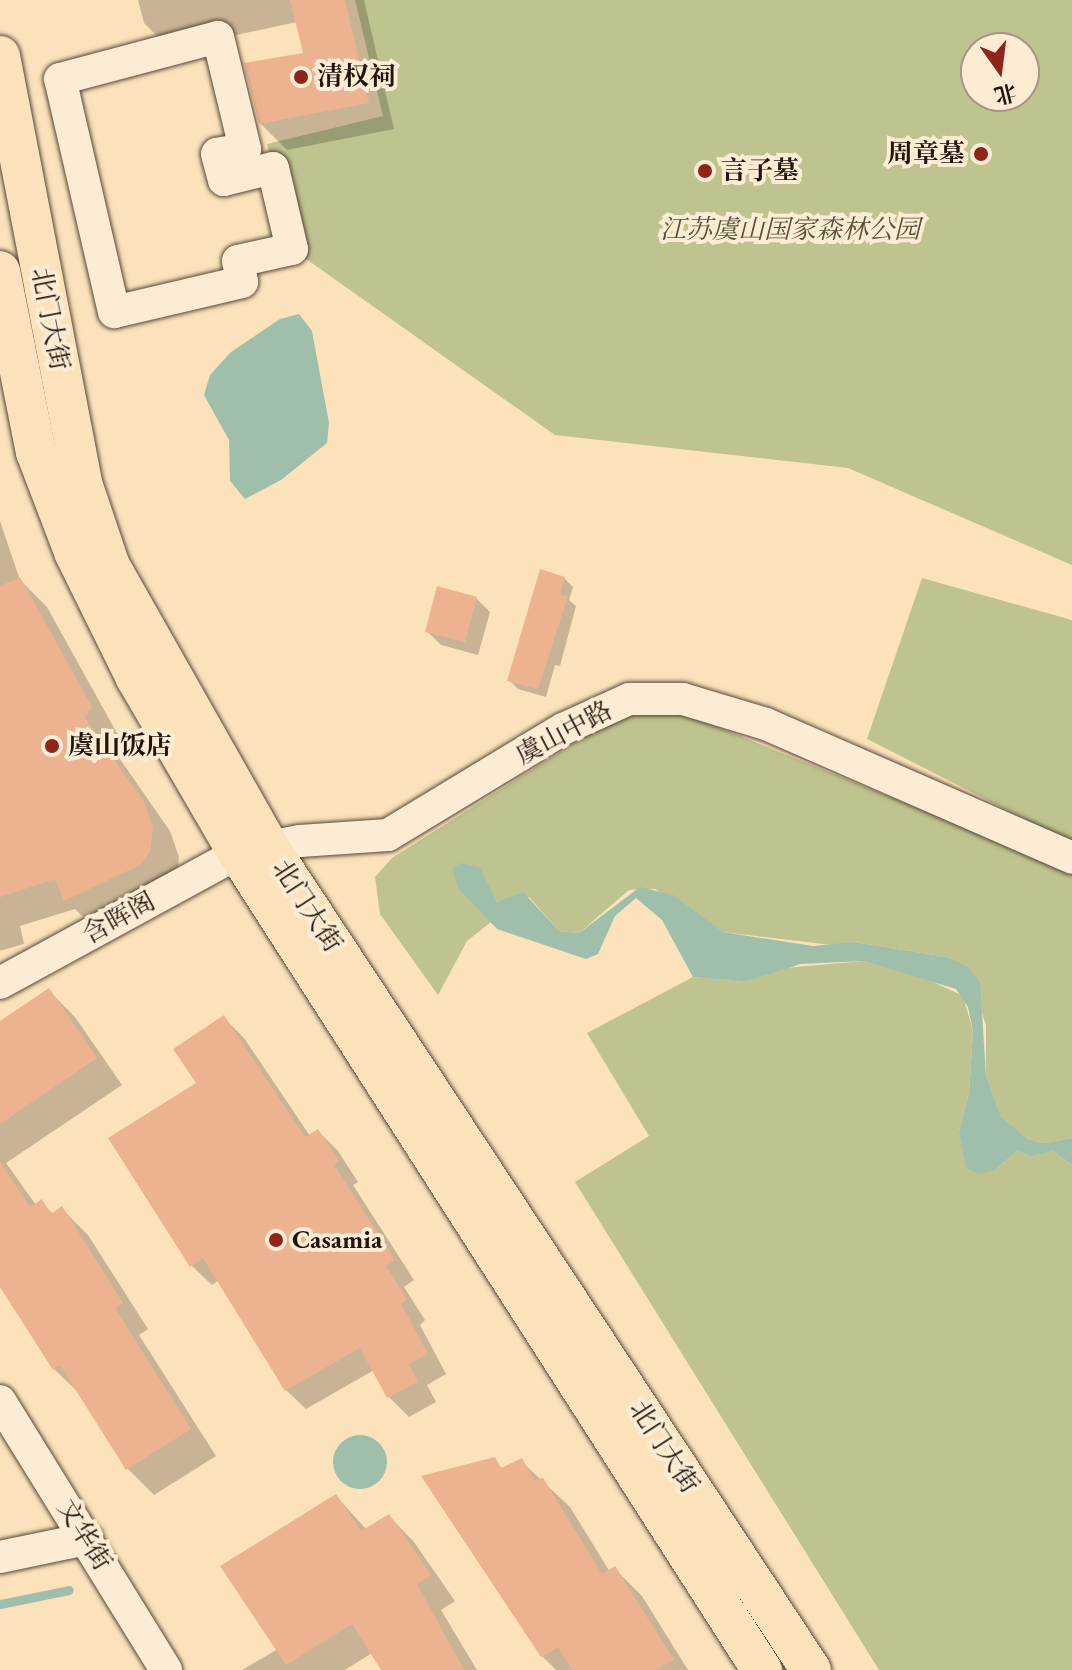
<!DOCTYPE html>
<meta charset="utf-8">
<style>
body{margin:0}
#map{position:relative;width:1072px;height:1670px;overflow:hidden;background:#fbe2bb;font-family:"EB Garamond","Noto Serif SC",serif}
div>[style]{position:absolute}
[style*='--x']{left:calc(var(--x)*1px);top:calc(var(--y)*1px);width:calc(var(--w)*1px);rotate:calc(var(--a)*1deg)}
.green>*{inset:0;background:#bfc390}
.water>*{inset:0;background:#a0bfab}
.round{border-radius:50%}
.shadow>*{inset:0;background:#0003}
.stream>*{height:9px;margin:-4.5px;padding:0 4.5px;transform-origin:4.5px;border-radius:4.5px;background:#a0bfab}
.building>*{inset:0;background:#edb390}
.roads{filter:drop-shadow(0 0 2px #584839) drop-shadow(0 0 2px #584839)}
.minor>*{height:32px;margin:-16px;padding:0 16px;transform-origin:16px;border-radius:16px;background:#fcecd3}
.major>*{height:40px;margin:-20px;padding:0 20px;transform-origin:20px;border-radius:20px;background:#fbe2bb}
.dots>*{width:22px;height:22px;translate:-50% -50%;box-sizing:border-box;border:4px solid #fcecd3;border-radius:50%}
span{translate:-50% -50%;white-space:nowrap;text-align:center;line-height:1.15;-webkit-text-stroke:8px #fcecd3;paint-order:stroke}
.poi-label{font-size:26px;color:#21150e;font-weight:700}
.left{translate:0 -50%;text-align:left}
.right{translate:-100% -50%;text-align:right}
.park-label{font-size:26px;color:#58523c;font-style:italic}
.street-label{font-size:26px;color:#21150e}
.north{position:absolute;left:960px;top:32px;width:80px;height:80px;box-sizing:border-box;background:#fcecd3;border:2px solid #a49684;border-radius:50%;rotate:166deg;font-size:22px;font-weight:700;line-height:32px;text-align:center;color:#21150e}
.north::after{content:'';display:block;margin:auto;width:28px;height:36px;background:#8f2418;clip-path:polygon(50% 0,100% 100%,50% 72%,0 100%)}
</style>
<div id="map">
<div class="green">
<div style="clip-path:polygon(evenodd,355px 0,1072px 0,1072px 565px,848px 468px,555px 435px,292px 249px,267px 144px,383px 116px,355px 0,976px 48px,1024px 48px,1024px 96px,976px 96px,976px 48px)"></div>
<div style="clip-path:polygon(922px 578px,1072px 620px,1072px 843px,867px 739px)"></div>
<div style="clip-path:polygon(638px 709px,686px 714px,1072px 871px,1072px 1138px,1044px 1143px,1028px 1139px,1001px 1116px,986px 1075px,986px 1025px,966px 965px,947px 957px,854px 942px,832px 945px,723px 932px,655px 889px,629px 890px,579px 933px,559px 931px,529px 897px,497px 902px,485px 880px,459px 890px,491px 922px,467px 941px,438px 995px,380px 914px,375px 877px,392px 858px,614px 718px)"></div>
<div style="clip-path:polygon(864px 961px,914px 973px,963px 996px,973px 1031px,969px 1093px,959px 1131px,995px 1170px,1018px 1150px,1053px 1151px,1072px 1165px,1072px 1670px,879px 1670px,575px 1182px,649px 1136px,587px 1033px,693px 977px,744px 982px,784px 968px)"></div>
</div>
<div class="water">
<div style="clip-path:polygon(299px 314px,312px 331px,329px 423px,327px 443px,281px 480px,245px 499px,230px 481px,229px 440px,204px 395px,210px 375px,231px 352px,280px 319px)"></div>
<div style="clip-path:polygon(460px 863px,480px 867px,497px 902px,523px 892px,559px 931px,579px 933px,640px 887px,673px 895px,723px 932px,813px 946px,854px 942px,947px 957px,966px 965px,980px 982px,986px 1075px,1001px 1116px,1028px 1139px,1044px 1143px,1072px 1138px,1072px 1165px,1053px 1151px,1030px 1156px,1018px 1150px,995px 1170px,978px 1174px,966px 1168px,959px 1131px,969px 1093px,973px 1031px,968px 1007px,956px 989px,864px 961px,801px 964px,744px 982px,693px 977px,662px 920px,636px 898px,615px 916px,598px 954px,586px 959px,497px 929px,459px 890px,452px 869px)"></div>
<div class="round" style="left:333px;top:1435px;width:54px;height:54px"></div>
</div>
<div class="shadow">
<div style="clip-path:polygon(138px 0,364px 0,394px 129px,287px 150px,260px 123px,305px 55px,297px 22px,170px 49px,144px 23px)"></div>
<div style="clip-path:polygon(0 521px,20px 580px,47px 607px,118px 735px,111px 746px,170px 831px,179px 857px,177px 879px,93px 927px,75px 909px,20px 926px,24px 944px,0 951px)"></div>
<div style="clip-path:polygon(564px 578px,573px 587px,569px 600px,576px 606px,560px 666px,555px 665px,546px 697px,518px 689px,509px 680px)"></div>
<div style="clip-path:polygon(476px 598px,490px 612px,478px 655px,441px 645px,427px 631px)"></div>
<div style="clip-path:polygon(49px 991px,75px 1017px,122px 1085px,6px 1163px,36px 1205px,41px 1202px,53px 1214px,62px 1209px,88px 1235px,148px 1329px,139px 1335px,216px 1456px,154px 1495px,128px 1469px,80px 1394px,54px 1369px,0 1283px,0 1024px)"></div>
<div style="clip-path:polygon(224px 1018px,244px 1038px,310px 1136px,318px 1131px,338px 1151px,358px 1182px,353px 1185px,414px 1280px,404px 1287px,425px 1320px,420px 1325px,446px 1374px,427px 1385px,436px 1402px,409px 1417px,389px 1397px,374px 1370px,306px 1409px,286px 1390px,219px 1280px,212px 1285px,192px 1266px,199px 1084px)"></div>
<div style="clip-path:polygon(494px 1460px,503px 1469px,521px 1461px,570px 1507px,610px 1572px,615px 1569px,642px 1596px,688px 1670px,556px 1670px,542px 1656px)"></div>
<div style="clip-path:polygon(336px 1496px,367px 1530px,389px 1516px,414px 1542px,455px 1601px,441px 1610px,477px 1670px,383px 1670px,372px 1653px,345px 1670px,242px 1670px,278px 1649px)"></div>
</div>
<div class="stream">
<div style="--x:0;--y:1604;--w:70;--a:-11.5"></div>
</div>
<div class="building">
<div style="clip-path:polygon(290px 0,345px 0,369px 103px,259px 124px,244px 63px,303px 53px)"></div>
<div style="clip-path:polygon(540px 569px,565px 577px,560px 595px,568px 596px,538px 689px,507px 681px)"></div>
<div style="clip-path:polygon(20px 577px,92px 707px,85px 718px,144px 802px,153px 828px,150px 852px,140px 865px,64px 901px,55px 879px,0 897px,0 586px)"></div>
<div style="clip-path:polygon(437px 586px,477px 597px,465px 642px,425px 632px)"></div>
<div style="clip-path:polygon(49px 988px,97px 1058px,0 1124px,0 1021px)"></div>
<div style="clip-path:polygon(224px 1015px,305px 1137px,318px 1129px,339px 1161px,334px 1165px,395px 1260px,386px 1266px,407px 1299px,401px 1304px,428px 1354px,409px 1364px,418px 1382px,387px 1398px,360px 1348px,285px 1391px,203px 1258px,190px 1267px,108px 1138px,196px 1083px,173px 1049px)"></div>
<div style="clip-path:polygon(0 1162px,30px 1207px,42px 1199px,51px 1214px,62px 1206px,123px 1303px,115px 1308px,191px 1429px,126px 1470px,60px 1365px,53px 1370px,0 1287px)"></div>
<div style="clip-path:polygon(495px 1457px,501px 1468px,522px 1458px,534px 1480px,543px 1478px,602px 1574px,615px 1566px,674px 1660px,656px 1670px,572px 1670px,558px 1647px,541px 1657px,421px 1476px)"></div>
<div style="clip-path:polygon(336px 1494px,361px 1531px,389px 1514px,431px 1575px,417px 1584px,464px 1670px,381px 1670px,352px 1624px,286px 1665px,220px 1566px)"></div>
</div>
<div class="roads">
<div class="minor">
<div style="--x:218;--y:37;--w:115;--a:76.4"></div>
<div style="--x:245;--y:149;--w:28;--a:170"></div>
<div style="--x:217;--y:154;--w:27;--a:75"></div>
<div style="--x:224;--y:180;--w:50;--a:-13.8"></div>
<div style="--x:273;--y:168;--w:83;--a:76.8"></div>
<div style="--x:292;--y:249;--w:55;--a:167.5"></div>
<div style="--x:238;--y:261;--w:21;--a:79"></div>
<div style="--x:242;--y:282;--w:131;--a:166.8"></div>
<div style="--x:114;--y:312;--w:239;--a:-103"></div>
<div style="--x:60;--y:79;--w:163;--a:-14.9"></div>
<div style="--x:0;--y:983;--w:271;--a:-28.6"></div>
<div style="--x:238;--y:853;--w:63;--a:-11"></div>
<div style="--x:300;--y:841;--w:88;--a:-3.9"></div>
<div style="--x:388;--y:835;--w:205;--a:-31.2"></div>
<div style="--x:563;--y:729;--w:72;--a:-24.4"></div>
<div style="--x:629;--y:699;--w:54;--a:0"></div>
<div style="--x:683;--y:699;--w:87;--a:16.8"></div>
<div style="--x:766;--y:724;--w:334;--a:23.6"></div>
<div style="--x:0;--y:1401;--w:316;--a:58.3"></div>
<div style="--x:0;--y:1557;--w:89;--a:-11.7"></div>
</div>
<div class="major">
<div style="--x:0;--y:56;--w:435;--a:79.1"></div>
<div style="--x:82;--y:483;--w:88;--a:71.4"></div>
<div style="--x:110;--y:566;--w:325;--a:60.5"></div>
<div style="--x:270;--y:849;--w:983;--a:56.62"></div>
<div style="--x:0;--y:271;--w:185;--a:78.8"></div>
<div style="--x:36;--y:452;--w:109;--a:69.1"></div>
<div style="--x:75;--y:554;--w:138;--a:63.8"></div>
<div style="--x:136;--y:678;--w:203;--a:59.8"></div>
<div style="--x:238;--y:853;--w:971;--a:57.33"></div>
</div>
</div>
<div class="dots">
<div style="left:301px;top:77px;background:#8f2418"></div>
<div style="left:981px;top:154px;background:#8f2418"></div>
<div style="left:705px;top:171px;background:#8f2418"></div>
<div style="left:52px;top:746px;background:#8f2418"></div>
<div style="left:276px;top:1240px;background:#8f2418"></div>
</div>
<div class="poi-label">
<span class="left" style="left:317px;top:77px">清权祠</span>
<span class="right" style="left:965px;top:154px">周章墓</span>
<span class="left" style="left:721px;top:171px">言子墓</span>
<span class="left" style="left:68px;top:746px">虞山饭店</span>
<span class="left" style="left:292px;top:1240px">Casamia</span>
</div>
<div class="park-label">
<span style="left:790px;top:230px">江苏虞山国家森林公园</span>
</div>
<div class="street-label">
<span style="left:50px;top:319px;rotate:79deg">北门大街</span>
<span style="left:564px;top:733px;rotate:-28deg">虞山中路</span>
<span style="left:307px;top:906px;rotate:57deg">北门大街</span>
<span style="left:119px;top:918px;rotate:-29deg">含晖阁</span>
<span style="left:664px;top:1447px;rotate:57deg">北门大街</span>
<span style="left:84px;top:1535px;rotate:58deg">文华街</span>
</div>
<div class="north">北</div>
</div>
